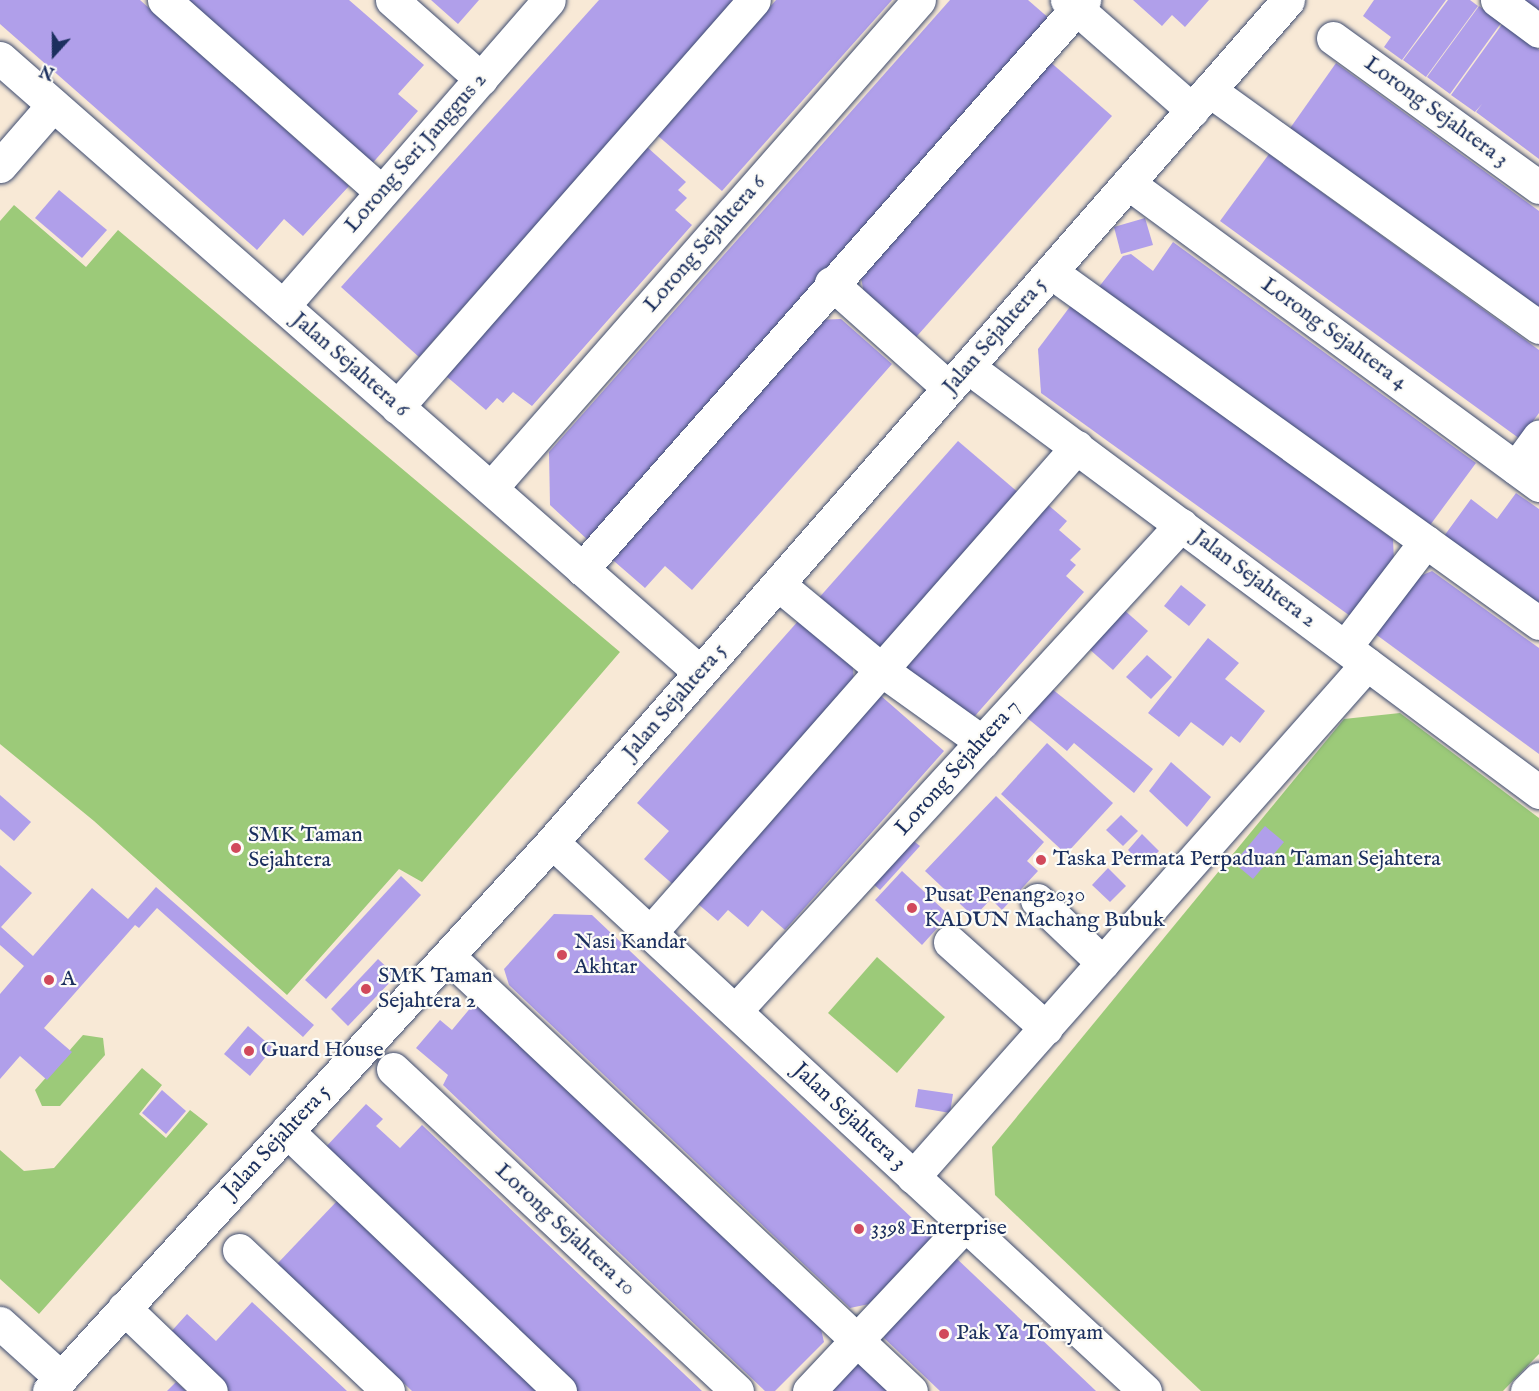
<!DOCTYPE html>
<style>
body{margin:0}
#map{position:relative;width:1539px;height:1391px;overflow:hidden;background:#f8e9d6;font-family:"IM FELL English",serif}
div>[style]{position:absolute}
[style*='--x']{left:calc(var(--x)*1px);top:calc(var(--y)*1px);width:calc(var(--w)*1px);rotate:calc(var(--a)*1deg)}
.green>*{inset:0;background:#9cca79}
.building>*{inset:0;background:#b09fea}
.roads{filter:drop-shadow(0 0 2px #3c4b70) drop-shadow(0 0 2px #3c4b70)}
.minor>*{height:33px;margin:-16.5px;padding:0 16.5px;transform-origin:16.5px;border-radius:16.5px;background:#fff}
.dots>*{width:16px;height:16px;translate:-50% -50%;box-sizing:border-box;border:3px solid #fdfcf7;border-radius:50%}
span{translate:-50% -50%;white-space:nowrap;text-align:center;line-height:1.15;-webkit-text-stroke:4.5px #fdfcf7;paint-order:stroke}
.street-label{font-size:22px;color:#1b2f5e}
.poi-label{font-size:22px;color:#1b2f5e}
.left{translate:0 -50%;text-align:left}
.north{position:absolute;left:24px;top:24px;width:60px;height:60px;-webkit-text-stroke:4px #fdfcf7;paint-order:stroke;rotate:201deg;font-size:16px;font-weight:700;line-height:24px;text-align:center;color:#1b2f5e}
.north::after{content:'';display:block;margin:auto;width:21px;height:27px;background:#1b2f5e;clip-path:polygon(50% 0,100% 100%,50% 72%,0 100%)}
</style>
<div id="map">
<div class="green">
<div style="clip-path:polygon(14px 205px,86px 267px,118px 230px,620px 652px,422px 882px,399px 869px,287px 995px,94px 821px,0 744px,0 221px)"></div>
<div style="clip-path:polygon(1400px 713px,1539px 818px,1539px 1354px,1503px 1391px,1201px 1391px,995px 1195px,992px 1147px,1344px 719px)"></div>
<div style="clip-path:polygon(877px 957px,945px 1017px,897px 1073px,828px 1013px)"></div>
<div style="clip-path:polygon(83px 1035px,103px 1038px,105px 1055px,60px 1106px,42px 1106px,35px 1090px)"></div>
<div style="clip-path:polygon(142px 1068px,162px 1085px,139px 1114px,166px 1138px,190px 1110px,208px 1124px,39px 1314px,0 1279px,0 1150px,24px 1171px,54px 1168px)"></div>
</div>
<div class="building">
<div style="clip-path:polygon(0 0,140px 0,349px 186px,303px 236px,284px 219px,257px 250px,0 24px)"></div>
<div style="clip-path:polygon(180px 0,349px 0,424px 65px,398px 94px,418px 111px,370px 166px)"></div>
<div style="clip-path:polygon(431px 0,479px 0,458px 24px)"></div>
<div style="clip-path:polygon(599px 0,736px 0,419px 357px,341px 287px)"></div>
<div style="clip-path:polygon(776px 0,892px 0,722px 191px,657px 135px)"></div>
<div style="clip-path:polygon(950px 0,1028px 0,1051px 20px,589px 541px,550px 505px,549px 452px)"></div>
<div style="clip-path:polygon(1133px 0,1209px 0,1185px 27px,1172px 15px,1162px 26px)"></div>
<div style="clip-path:polygon(1374px 0,1446px 0,1402px 60px,1384px 47px,1391px 37px,1363px 16px)"></div>
<div style="clip-path:polygon(1448px 0,1470px 0,1478px 6px,1426px 77px,1403px 60px)"></div>
<div style="clip-path:polygon(1518px 0,1539px 0,1539px 16px)"></div>
<div style="clip-path:polygon(1479px 6px,1501px 23px,1450px 94px,1427px 77px)"></div>
<div style="clip-path:polygon(1503px 23px,1539px 50px,1539px 159px,1476px 112px,1482px 104px,1475px 112px,1451px 95px)"></div>
<div style="clip-path:polygon(1048px 60px,1112px 116px,910px 344px,866px 305px,860px 272px)"></div>
<div style="clip-path:polygon(1336px 63px,1539px 211px,1539px 318px,1286px 134px)"></div>
<div style="clip-path:polygon(647px 147px,686px 182px,678px 190px,687px 198px,675px 210px,692px 225px,532px 406px,513px 392px,503px 403px,497px 398px,486px 410px,446px 376px)"></div>
<div style="clip-path:polygon(1269px 154px,1539px 350px,1539px 413px,1520px 439px,1220px 221px)"></div>
<div style="clip-path:polygon(59px 190px,107px 230px,82px 258px,35px 218px)"></div>
<div style="clip-path:polygon(1145px 218px,1153px 245px,1121px 254px,1114px 227px)"></div>
<div style="clip-path:polygon(1173px 242px,1476px 463px,1425px 532px,1095px 292px,1123px 256px,1131px 254px,1153px 271px)"></div>
<div style="clip-path:polygon(1072px 304px,1393px 539px,1394px 562px,1353px 618px,1041px 393px,1038px 349px)"></div>
<div style="clip-path:polygon(841px 319px,892px 364px,692px 590px,665px 566px,645px 588px,607px 555px,817px 320px)"></div>
<div style="clip-path:polygon(958px 441px,1020px 494px,886px 647px,872px 648px,817px 600px)"></div>
<div style="clip-path:polygon(1516px 493px,1539px 509px,1539px 615px,1439px 543px,1471px 499px,1497px 519px)"></div>
<div style="clip-path:polygon(1047px 504px,1067px 521px,1059px 530px,1081px 549px,1070px 560px,1076px 565px,1066px 576px,1084px 592px,967px 725px,900px 672px)"></div>
<div style="clip-path:polygon(1432px 571px,1539px 648px,1539px 754px,1374px 633px,1413px 579px)"></div>
<div style="clip-path:polygon(1181px 585px,1206px 605px,1189px 626px,1164px 606px)"></div>
<div style="clip-path:polygon(1123px 609px,1148px 631px,1113px 670px,1088px 648px)"></div>
<div style="clip-path:polygon(799px 620px,853px 667px,854px 684px,676px 887px,644px 859px,669px 831px,637px 803px)"></div>
<div style="clip-path:polygon(1208px 638px,1239px 663px,1225px 679px,1265px 711px,1240px 743px,1231px 736px,1223px 746px,1191px 722px,1179px 737px,1148px 713px)"></div>
<div style="clip-path:polygon(1147px 655px,1172px 677px,1151px 699px,1126px 677px)"></div>
<div style="clip-path:polygon(1052px 689px,1153px 769px,1134px 793px,1074px 743px,1067px 751px,1026px 717px)"></div>
<div style="clip-path:polygon(880px 695px,944px 751px,785px 930px,762px 910px,748px 927px,728px 910px,718px 921px,698px 904px)"></div>
<div style="clip-path:polygon(1047px 743px,1113px 803px,1066px 854px,1001px 794px)"></div>
<div style="clip-path:polygon(1171px 762px,1211px 797px,1187px 827px,1149px 791px)"></div>
<div style="clip-path:polygon(0 795px,31px 822px,14px 841px,0 829px)"></div>
<div style="clip-path:polygon(996px 796px,1044px 842px,1027px 861px,1038px 871px,1002px 910px,991px 899px,974px 917px,925px 871px)"></div>
<div style="clip-path:polygon(1121px 815px,1138px 831px,1123px 846px,1106px 830px)"></div>
<div style="clip-path:polygon(1265px 826px,1284px 842px,1253px 879px,1234px 863px)"></div>
<div style="clip-path:polygon(1142px 834px,1159px 851px,1144px 866px,1128px 850px)"></div>
<div style="clip-path:polygon(911px 839px,920px 846px,880px 890px,871px 882px)"></div>
<div style="clip-path:polygon(0 865px,32px 893px,1px 927px,33px 956px,92px 888px,128px 919px,156px 887px,314px 1025px,303px 1037px,157px 908px,139px 928px,135px 925px,44px 1028px,72px 1052px,47px 1080px,20px 1056px,0 1079px,0 994px,24px 966px,0 945px)"></div>
<div style="clip-path:polygon(1108px 868px,1126px 886px,1110px 902px,1092px 885px)"></div>
<div style="clip-path:polygon(902px 871px,949px 915px,922px 945px,875px 900px)"></div>
<div style="clip-path:polygon(401px 876px,421px 895px,326px 999px,305px 980px)"></div>
<div style="clip-path:polygon(554px 914px,592px 915px,932px 1237px,869px 1304px,850px 1308px,509px 985px,504px 969px)"></div>
<div style="clip-path:polygon(378px 959px,396px 976px,348px 1026px,331px 1009px)"></div>
<div style="clip-path:polygon(477px 1000px,820px 1325px,824px 1342px,775px 1391px,765px 1391px,443px 1085px,448px 1075px,416px 1048px,440px 1020px,452px 1030px)"></div>
<div style="clip-path:polygon(248px 1026px,273px 1048px,250px 1076px,224px 1054px)"></div>
<div style="clip-path:polygon(918px 1089px,953px 1094px,950px 1113px,915px 1107px)"></div>
<div style="clip-path:polygon(162px 1090px,186px 1111px,166px 1134px,142px 1113px)"></div>
<div style="clip-path:polygon(366px 1104px,383px 1119px,376px 1126px,400px 1148px,422px 1125px,702px 1391px,576px 1391px,323px 1150px)"></div>
<div style="clip-path:polygon(337px 1201px,539px 1391px,412px 1391px,277px 1264px)"></div>
<div style="clip-path:polygon(954px 1256px,1096px 1391px,940px 1391px,884px 1338px,887px 1322px)"></div>
<div style="clip-path:polygon(252px 1302px,347px 1391px,229px 1391px,169px 1334px,187px 1314px,216px 1341px)"></div>
<div style="clip-path:polygon(841px 1361px,861px 1363px,890px 1391px,811px 1391px)"></div>
<div style="clip-path:polygon(176px 1382px,186px 1391px,167px 1391px)"></div>
</div>
<div class="roads">
<div class="minor">
<div style="--x:164;--y:0;--w:290;--a:41.4"></div>
<div style="--x:392;--y:0;--w:119;--a:41.6"></div>
<div style="--x:1067;--y:0;--w:167;--a:41.3"></div>
<div style="--x:1497;--y:0;--w:52;--a:36.4"></div>
<div style="--x:1333;--y:38;--w:254;--a:35.9"></div>
<div style="--x:0;--y:58;--w:931;--a:41.26"></div>
<div style="--x:1209;--y:90;--w:406;--a:35.7"></div>
<div style="--x:0;--y:166;--w:81;--a:-49"></div>
<div style="--x:1128;--y:183;--w:510;--a:36.31"></div>
<div style="--x:1051;--y:272;--w:601;--a:35.73"></div>
<div style="--x:831;--y:283;--w:158;--a:41.7"></div>
<div style="--x:283;--y:306;--w:405;--a:-49"></div>
<div style="--x:968;--y:367;--w:712;--a:36.66"></div>
<div style="--x:397;--y:407;--w:541;--a:-48.74"></div>
<div style="--x:1516;--y:468;--w:39;--a:-54"></div>
<div style="--x:491;--y:488;--w:649;--a:-48.75"></div>
<div style="--x:582;--y:569;--w:759;--a:-48.58"></div>
<div style="--x:778;--y:584;--w:136;--a:39.6"></div>
<div style="--x:883;--y:671;--w:122;--a:35.6"></div>
<div style="--x:1345;--y:647;--w:133;--a:-52.6"></div>
<div style="--x:552;--y:842;--w:808;--a:42.79"></div>
<div style="--x:1037;--y:900;--w:91;--a:43.7"></div>
<div style="--x:650;--y:933;--w:647;--a:-48.7"></div>
<div style="--x:950;--y:942;--w:129;--a:41.9"></div>
<div style="--x:448;--y:956;--w:635;--a:43.21"></div>
<div style="--x:735;--y:1011;--w:660;--a:-47.46"></div>
<div style="--x:393;--y:1069;--w:471;--a:43.1"></div>
<div style="--x:287;--y:1131;--w:377;--a:43.6"></div>
<div style="--x:913;--y:1177;--w:685;--a:-48.49"></div>
<div style="--x:239;--y:1250;--w:205;--a:43.4"></div>
<div style="--x:124;--y:1308;--w:120;--a:43.7"></div>
<div style="--x:0;--y:1323;--w:82;--a:42"></div>
<div style="--x:49;--y:1391;--w:745;--a:-47.5"></div>
<div style="--x:552;--y:842;--w:1118;--a:-48.84"></div>
<div style="--x:809;--y:1391;--w:228;--a:-46.8"></div>
<div style="--x:1527;--y:1391;--w:17;--a:-45"></div>
</div>
</div>
<div class="dots">
<div style="left:236px;top:848px;background:#d1495b"></div>
<div style="left:1041px;top:860px;background:#d1495b"></div>
<div style="left:912px;top:908px;background:#d1495b"></div>
<div style="left:562px;top:955px;background:#d1495b"></div>
<div style="left:49px;top:980px;background:#d1495b"></div>
<div style="left:366px;top:989px;background:#d1495b"></div>
<div style="left:249px;top:1051px;background:#d1495b"></div>
<div style="left:859px;top:1229px;background:#d1495b"></div>
<div style="left:944px;top:1334px;background:#d1495b"></div>
</div>
<div class="street-label">
<span style="left:1436px;top:112px;rotate:36deg">Lorong Sejahtera 3</span>
<span style="left:416px;top:153px;rotate:-49deg">Lorong Seri Janggus 2</span>
<span style="left:705px;top:244px;rotate:-49deg">Lorong Sejahtera 6</span>
<span style="left:1334px;top:334px;rotate:36deg">Lorong Sejahtera 4</span>
<span style="left:995px;top:336px;rotate:-49deg">Jalan Sejahtera 5</span>
<span style="left:350px;top:365px;rotate:41deg">Jalan Sejahtera 6</span>
<span style="left:1254px;top:579px;rotate:37deg">Jalan Sejahtera 2</span>
<span style="left:675px;top:702px;rotate:-49deg">Jalan Sejahtera 5</span>
<span style="left:958px;top:768px;rotate:-48deg">Lorong Sejahtera 7</span>
<span style="left:849px;top:1117px;rotate:43deg">Jalan Sejahtera 3</span>
<span style="left:277px;top:1142px;rotate:-47deg">Jalan Sejahtera 5</span>
<span style="left:565px;top:1230px;rotate:43deg">Lorong Sejahtera 10</span>
</div>
<div class="poi-label">
<span class="left" style="left:248px;top:848px">SMK Taman<br>Sejahtera</span>
<span class="left" style="left:1053px;top:860px">Taska Permata Perpaduan Taman Sejahtera</span>
<span class="left" style="left:924px;top:908px">Pusat Penang2030<br>KADUN Machang Bubuk</span>
<span class="left" style="left:574px;top:955px">Nasi Kandar<br>Akhtar</span>
<span class="left" style="left:378px;top:989px">SMK Taman<br>Sejahtera 2</span>
<span class="left" style="left:61px;top:980px">A</span>
<span class="left" style="left:261px;top:1051px">Guard House</span>
<span class="left" style="left:871px;top:1229px">3398 Enterprise</span>
<span class="left" style="left:956px;top:1334px">Pak Ya Tomyam</span>
</div>
<div class="north">N</div>
</div>
